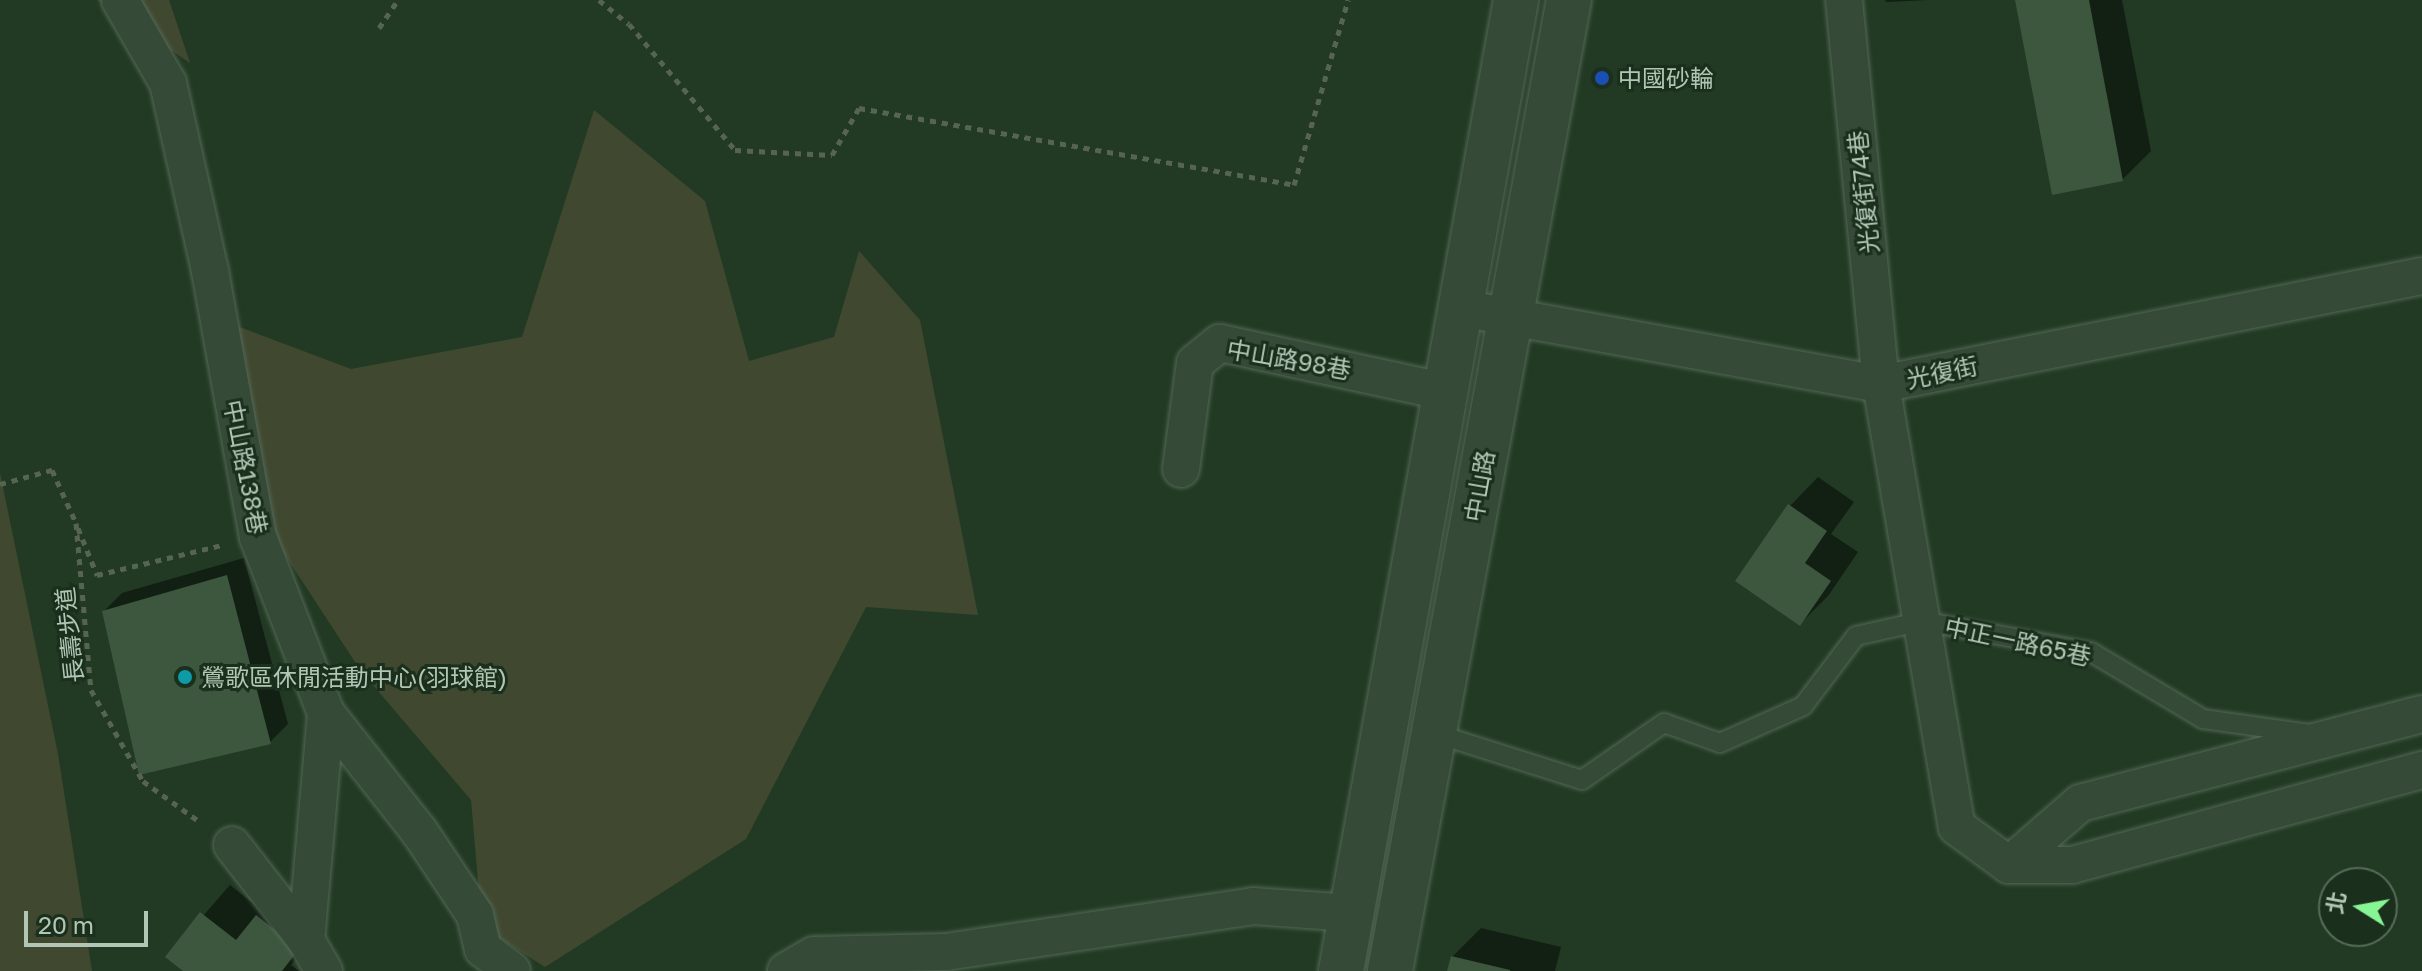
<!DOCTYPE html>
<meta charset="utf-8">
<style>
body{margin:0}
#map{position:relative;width:2422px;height:971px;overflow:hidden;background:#223a24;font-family:"Golos Text","Noto Sans TC",sans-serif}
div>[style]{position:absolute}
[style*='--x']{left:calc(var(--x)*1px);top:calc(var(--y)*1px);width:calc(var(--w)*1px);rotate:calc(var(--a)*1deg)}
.green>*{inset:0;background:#404930}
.shadow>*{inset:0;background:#0007}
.building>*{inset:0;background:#3c573e}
.path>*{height:5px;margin-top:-2.5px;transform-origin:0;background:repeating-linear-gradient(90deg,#576550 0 6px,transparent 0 12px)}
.roads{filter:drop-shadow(0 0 2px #546856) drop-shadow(0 0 2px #546856)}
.service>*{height:18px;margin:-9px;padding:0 9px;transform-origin:9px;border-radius:9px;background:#364a38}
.minor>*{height:36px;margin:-18px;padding:0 18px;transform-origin:18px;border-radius:18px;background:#364a38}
.tertiary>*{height:44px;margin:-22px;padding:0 22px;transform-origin:22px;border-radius:22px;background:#364a38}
.dots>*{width:22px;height:22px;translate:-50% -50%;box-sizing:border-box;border:4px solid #1b2f1d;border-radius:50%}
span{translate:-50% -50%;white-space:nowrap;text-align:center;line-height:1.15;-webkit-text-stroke:6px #1b2f1d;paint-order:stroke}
.poi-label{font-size:24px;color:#b1c6b4}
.left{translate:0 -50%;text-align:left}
.street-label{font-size:24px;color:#b1c6b4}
.north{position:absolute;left:2318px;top:867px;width:80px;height:80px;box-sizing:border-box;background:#1b2f1d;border:2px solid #576b59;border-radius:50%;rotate:281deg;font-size:22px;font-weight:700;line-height:32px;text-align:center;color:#b1c6b4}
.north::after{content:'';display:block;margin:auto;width:28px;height:36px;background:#87f594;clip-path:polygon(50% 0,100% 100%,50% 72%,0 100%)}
.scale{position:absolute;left:24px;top:911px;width:124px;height:36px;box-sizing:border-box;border:4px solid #b1c6b4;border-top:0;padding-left:10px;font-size:24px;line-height:28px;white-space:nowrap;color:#b1c6b4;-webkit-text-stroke:6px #1b2f1d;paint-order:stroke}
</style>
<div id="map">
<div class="green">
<div style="clip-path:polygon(97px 0,169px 0,190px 63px)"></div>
<div style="clip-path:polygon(594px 110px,705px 201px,749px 361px,834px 337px,859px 251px,920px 320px,978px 615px,866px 607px,746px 839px,545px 967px,482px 927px,471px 800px,361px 671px,260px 517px,221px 320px,351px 369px,522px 337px)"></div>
<div style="clip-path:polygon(0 473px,58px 754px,92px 971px,0 971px)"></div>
</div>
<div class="shadow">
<div style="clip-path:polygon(1885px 0,1929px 0,1886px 2px)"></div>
<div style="clip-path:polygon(2017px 0,2122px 0,2151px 151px,2122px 180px)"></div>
<div style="clip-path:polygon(1818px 477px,1854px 502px,1831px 534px,1858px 552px,1828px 596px,1800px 624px,1790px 506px)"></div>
<div style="clip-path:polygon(244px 558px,288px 724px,270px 742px,104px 611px,122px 593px)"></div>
<div style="clip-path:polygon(230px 885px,263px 911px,286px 888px,326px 920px,291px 965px,299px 971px,186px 971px,168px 956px)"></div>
<div style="clip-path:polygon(1481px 928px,1561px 947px,1555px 971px,1449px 971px,1452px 957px)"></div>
</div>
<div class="building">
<div style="clip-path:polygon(2015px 0,2089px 0,2123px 181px,2052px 195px)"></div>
<div style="clip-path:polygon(1788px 504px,1827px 531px,1805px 563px,1831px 581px,1800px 626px,1735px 581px)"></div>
<div style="clip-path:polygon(227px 575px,271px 744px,139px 775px,102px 611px)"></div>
<div style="clip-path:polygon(200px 912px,236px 940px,256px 915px,299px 949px,282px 971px,183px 971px,165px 957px)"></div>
<div style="clip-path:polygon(1451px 956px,1510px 970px,1510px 971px,1447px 971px)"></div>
</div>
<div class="path">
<div style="--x:599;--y:0;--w:38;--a:39"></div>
<div style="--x:629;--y:24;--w:165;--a:49.9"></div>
<div style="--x:735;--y:150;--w:97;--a:3"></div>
<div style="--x:832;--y:155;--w:54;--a:-60.1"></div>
<div style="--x:859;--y:108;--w:442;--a:10"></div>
<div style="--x:1294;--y:185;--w:193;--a:-73.7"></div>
<div style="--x:379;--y:28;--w:34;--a:-56"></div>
<div style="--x:0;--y:484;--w:54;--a:-15.1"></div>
<div style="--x:52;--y:470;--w:58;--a:65.6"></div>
<div style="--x:76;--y:523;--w:168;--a:84.9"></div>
<div style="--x:91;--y:690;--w:105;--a:60.3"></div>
<div style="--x:143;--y:781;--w:70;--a:35.7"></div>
<div style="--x:78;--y:528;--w:51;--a:68"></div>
<div style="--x:97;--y:575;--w:129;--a:-13.5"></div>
</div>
<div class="roads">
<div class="service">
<div style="--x:1434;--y:733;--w:155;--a:17.6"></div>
<div style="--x:1582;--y:780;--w:100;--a:-34.8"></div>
<div style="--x:1664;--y:723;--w:59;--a:19.7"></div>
<div style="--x:1720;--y:743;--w:91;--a:-24"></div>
<div style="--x:1803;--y:706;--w:88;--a:-52.9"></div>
<div style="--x:1856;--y:636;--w:68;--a:-12.8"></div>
<div style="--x:1922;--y:621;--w:172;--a:10.4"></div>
<div style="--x:2091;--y:652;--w:131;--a:30.9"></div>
<div style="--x:2203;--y:719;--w:108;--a:8"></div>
</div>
<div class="minor">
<div style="--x:120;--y:0;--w:96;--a:60"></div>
<div style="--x:168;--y:83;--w:193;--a:77.4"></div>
<div style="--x:210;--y:271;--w:270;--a:79.8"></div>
<div style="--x:258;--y:537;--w:189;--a:68.9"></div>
<div style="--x:326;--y:713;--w:228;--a:95"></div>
<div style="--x:1844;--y:0;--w:386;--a:84.5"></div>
<div style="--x:1881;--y:384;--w:449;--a:80.3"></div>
<div style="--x:1957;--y:827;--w:64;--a:36.2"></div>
<div style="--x:2009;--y:865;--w:63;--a:0"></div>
<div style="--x:2072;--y:865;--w:363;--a:-15.2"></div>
<div style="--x:1461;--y:308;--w:427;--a:10.3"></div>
<div style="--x:1881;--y:384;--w:552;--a:-11.29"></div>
<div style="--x:1181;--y:469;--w:107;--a:-82.5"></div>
<div style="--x:1195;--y:363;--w:32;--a:-39"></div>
<div style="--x:1220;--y:343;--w:231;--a:12.2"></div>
<div style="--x:326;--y:713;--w:150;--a:51.8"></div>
<div style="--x:419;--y:831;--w:101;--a:56.3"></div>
<div style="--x:475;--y:915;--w:35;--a:77"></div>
<div style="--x:483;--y:949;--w:36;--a:37"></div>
<div style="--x:232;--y:845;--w:120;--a:52.1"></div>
<div style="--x:306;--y:940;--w:36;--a:60"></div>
<div style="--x:2009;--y:865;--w:94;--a:-41.1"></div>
<div style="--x:2080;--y:803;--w:353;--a:-14.6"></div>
<div style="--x:786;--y:971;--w:32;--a:-30"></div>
<div style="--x:814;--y:955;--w:132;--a:-1.3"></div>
<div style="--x:946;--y:952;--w:310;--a:-8.5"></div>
<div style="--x:1253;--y:906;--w:98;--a:4.1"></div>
</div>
<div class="tertiary">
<div style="--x:1341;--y:971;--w:987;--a:-79.78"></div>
<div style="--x:1390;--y:971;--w:987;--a:-79.56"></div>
</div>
</div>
<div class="dots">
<div style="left:1602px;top:78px;background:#1a4fb4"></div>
<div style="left:185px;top:677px;background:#0f9aa8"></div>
</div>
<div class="poi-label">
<span class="left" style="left:1618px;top:78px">中國砂輪</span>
<span class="left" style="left:201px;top:677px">鶯歌區休閒活動中心(羽球館)</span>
</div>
<div class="street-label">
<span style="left:1863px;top:192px;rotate:-96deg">光復街74巷</span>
<span style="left:1289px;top:359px;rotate:10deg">中山路98巷</span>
<span style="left:1942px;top:372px;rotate:-12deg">光復街</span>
<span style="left:246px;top:467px;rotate:79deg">中山路138巷</span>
<span style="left:1479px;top:486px;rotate:-80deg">中山路</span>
<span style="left:69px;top:635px;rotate:-96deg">長壽步道</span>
<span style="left:2018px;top:641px;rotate:12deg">中正一路65巷</span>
</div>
<div class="north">北</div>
<div class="scale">20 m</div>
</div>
